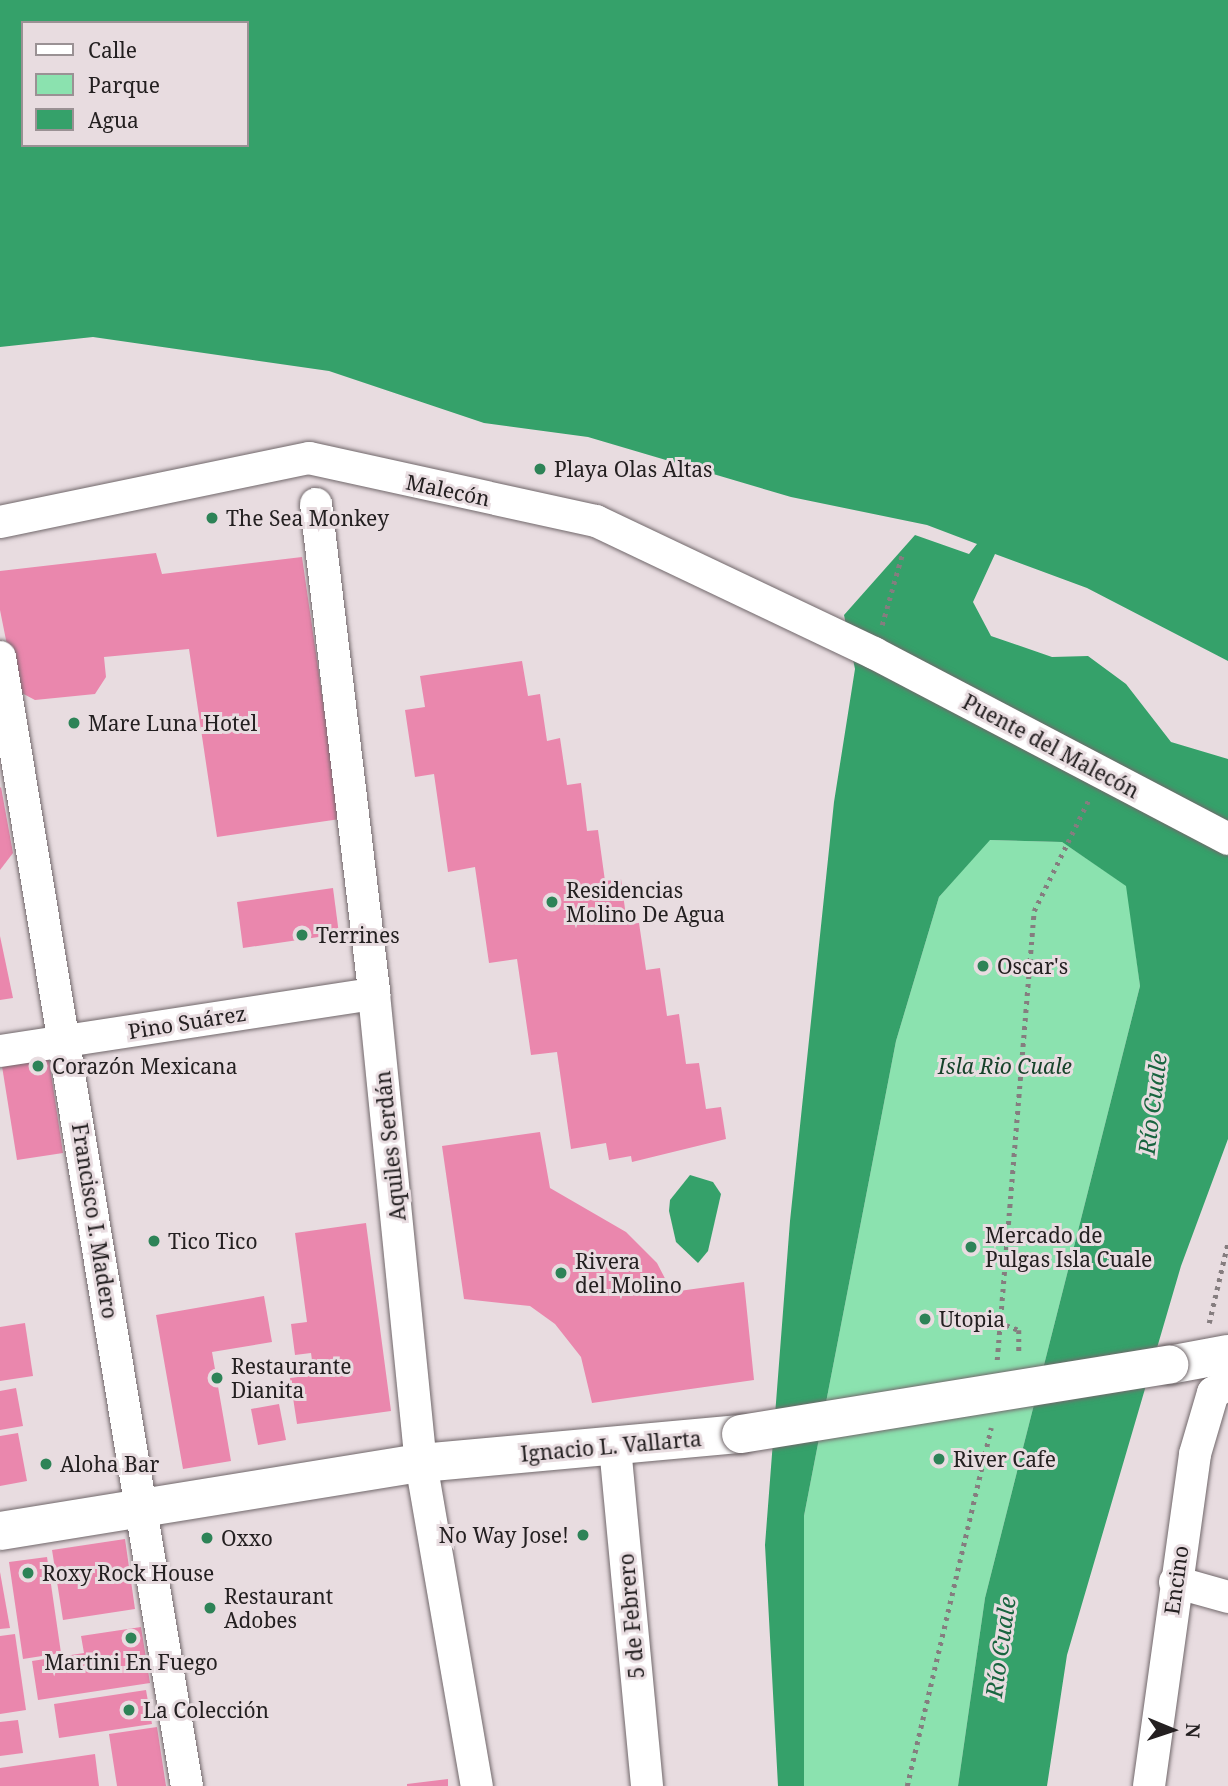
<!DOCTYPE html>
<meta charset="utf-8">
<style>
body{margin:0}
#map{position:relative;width:1228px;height:1786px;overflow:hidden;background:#e8dce0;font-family:"Noto Serif",serif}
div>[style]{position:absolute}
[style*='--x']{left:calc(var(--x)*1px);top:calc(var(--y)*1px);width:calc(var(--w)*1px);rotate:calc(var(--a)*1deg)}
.green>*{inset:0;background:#8be2af}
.water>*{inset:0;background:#35a16a}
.building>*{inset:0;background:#ea87ad}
.path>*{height:4.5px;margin-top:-2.25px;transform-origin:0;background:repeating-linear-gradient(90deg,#857d7f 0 3.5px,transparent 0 8.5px)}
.roads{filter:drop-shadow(0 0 2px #71686b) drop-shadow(0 0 2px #71686b)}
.street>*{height:32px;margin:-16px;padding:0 16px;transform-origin:16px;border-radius:16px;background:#fff}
.secondary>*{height:38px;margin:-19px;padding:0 19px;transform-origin:19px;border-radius:19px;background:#fff}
.bridges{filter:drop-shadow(0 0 2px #71686b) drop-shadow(0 0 2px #71686b)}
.secondary-bridge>*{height:38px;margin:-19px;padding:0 19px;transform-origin:19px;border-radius:19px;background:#fff}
.dots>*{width:19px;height:19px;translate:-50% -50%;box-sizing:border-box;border:4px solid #e8dce0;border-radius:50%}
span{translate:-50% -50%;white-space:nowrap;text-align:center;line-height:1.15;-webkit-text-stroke:6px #e8dce0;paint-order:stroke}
.poi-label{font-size:21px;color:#242021}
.left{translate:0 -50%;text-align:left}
.right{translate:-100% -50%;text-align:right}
.street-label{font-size:21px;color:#242021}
.park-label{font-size:21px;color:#16422a;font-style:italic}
.water-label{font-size:23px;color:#18643f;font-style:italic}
.legend{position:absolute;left:21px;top:21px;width:228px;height:126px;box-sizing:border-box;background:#e8dce0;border:2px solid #9a9194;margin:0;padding:9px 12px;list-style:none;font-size:21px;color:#242021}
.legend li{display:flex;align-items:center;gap:14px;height:35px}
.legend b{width:35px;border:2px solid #9a9194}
.north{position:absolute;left:1137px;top:1695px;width:70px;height:70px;-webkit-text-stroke:5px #e8dce0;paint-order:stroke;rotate:92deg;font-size:19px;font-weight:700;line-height:28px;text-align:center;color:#242021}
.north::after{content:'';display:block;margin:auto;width:24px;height:32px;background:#242021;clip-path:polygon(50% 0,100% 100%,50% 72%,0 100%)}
</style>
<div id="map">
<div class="green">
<div style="clip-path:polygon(989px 840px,1062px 842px,1127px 886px,1140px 986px,985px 1598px,958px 1786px,804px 1786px,804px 1516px,896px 1041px,939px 897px)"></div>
</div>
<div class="water">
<div style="clip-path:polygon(evenodd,0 0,1228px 0,1228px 661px,1087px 588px,995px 554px,973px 602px,991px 636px,1052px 657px,1088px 656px,1126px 684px,1171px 742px,1228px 759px,1228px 1139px,1181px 1266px,1067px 1655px,1047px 1786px,958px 1786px,985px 1598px,1140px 986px,1126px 886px,1062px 842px,990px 840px,939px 897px,896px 1041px,804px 1516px,804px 1786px,778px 1786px,765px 1545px,790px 1221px,834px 802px,855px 669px,844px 615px,915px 535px,969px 554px,977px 544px,927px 525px,791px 497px,588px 437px,484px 423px,329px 371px,93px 337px,0 347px,0 0,23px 23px,247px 23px,247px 145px,23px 145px,23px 23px)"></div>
<div style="clip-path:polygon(690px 1175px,713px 1182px,721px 1194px,708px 1251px,698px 1263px,676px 1242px,669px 1211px,670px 1200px)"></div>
</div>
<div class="building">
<div style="clip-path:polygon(156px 553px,162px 574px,302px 557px,340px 819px,217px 837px,189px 649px,104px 657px,106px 677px,95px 694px,35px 700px,16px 690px,0 610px,0 571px)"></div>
<div style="clip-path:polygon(522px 661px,528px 696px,540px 694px,547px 741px,560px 738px,567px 785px,581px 783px,587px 831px,598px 830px,605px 881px,621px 879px,627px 924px,639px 923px,646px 970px,660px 968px,667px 1016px,679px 1014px,686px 1064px,699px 1063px,706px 1109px,721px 1107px,726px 1139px,632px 1162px,631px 1156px,609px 1160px,606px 1143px,571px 1149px,557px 1052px,531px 1055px,517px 959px,489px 963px,475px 867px,448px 872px,434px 774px,415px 777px,405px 710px,425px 707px,420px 676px)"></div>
<div style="clip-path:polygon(1px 787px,13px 853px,0 870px,0 788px)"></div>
<div style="clip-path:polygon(333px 888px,339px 934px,243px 948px,237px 902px)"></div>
<div style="clip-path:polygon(0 936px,13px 998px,0 1000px)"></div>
<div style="clip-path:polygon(48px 1053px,63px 1153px,17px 1160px,1px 1060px)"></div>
<div style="clip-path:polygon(540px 1132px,550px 1188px,626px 1232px,657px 1263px,672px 1292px,744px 1282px,754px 1380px,592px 1403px,581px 1357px,555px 1324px,530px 1306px,464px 1299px,442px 1146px)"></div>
<div style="clip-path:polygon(366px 1223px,391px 1411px,297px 1424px,290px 1378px,314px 1375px,311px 1353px,295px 1355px,291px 1324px,307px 1322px,295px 1233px)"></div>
<div style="clip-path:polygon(264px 1296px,272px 1342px,212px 1352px,231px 1461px,183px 1469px,156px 1315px)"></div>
<div style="clip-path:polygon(25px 1323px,33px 1376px,0 1381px,0 1327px)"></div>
<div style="clip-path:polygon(16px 1388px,23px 1426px,0 1430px,0 1391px)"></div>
<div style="clip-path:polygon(279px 1404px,286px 1440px,258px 1445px,251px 1409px)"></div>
<div style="clip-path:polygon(18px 1433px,27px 1481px,0 1486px,0 1436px)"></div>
<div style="clip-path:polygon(125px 1539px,135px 1609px,63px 1620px,52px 1550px)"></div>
<div style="clip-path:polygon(47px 1557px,61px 1653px,23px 1659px,9px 1562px)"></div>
<div style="clip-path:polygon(0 1572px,10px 1628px,0 1629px)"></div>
<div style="clip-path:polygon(141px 1627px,150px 1683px,38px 1700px,32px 1661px,84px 1653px,81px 1636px)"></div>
<div style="clip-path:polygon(15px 1634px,26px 1710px,0 1714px,0 1636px)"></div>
<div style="clip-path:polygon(146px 1690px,152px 1724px,59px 1738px,54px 1704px)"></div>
<div style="clip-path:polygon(18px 1720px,23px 1753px,0 1756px,0 1722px)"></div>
<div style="clip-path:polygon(157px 1727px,166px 1786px,117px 1786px,109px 1734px)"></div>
<div style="clip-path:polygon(95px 1754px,99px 1786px,0 1786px,0 1768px)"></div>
<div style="clip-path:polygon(448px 1779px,448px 1786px,407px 1786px,407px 1784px)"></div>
</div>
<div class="path">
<div style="--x:882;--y:625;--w:73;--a:-74.1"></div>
<div style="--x:998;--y:1322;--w:22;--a:21"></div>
<div style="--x:1019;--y:1330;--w:25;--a:90"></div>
<div style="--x:1209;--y:1323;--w:83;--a:-76.8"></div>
<div style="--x:997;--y:1360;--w:451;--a:-85.3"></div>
<div style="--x:1034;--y:911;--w:125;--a:-63.8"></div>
<div style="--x:907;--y:1786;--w:368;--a:-76.8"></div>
</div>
<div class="roads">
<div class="street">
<div style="--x:316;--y:504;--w:493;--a:83.2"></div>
<div style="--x:374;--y:994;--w:471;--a:84.3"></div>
<div style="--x:421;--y:1463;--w:328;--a:80.2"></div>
<div style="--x:0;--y:522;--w:316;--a:-11.7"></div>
<div style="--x:309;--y:458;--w:294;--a:12.4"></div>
<div style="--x:596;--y:521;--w:308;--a:25.4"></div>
<div style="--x:874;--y:653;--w:400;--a:27.7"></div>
<div style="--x:0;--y:657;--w:1144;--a:80.6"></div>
<div style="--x:0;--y:1051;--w:378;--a:-8.7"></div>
<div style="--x:615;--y:1447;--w:341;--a:84.6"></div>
<div style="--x:1175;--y:1582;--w:55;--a:15.8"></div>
<div style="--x:1149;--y:1786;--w:335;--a:-82.1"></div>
<div style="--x:1195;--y:1454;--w:64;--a:-73.6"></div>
<div style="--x:1213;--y:1393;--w:17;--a:-31"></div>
</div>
<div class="secondary">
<div style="--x:1169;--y:1365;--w:60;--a:-10.6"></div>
<div style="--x:0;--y:1531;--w:426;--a:-9.2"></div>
<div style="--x:421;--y:1463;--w:321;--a:-5.2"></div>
</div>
</div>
<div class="bridges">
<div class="secondary-bridge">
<div style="--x:741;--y:1434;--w:434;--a:-9.2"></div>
</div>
</div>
<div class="dots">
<div style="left:540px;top:469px;background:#2d8357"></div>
<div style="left:212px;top:518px;background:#2d8357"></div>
<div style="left:74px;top:723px;background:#2d8357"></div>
<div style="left:552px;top:902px;background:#2d8357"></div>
<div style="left:302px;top:935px;background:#2d8357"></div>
<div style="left:983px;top:966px;background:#2d8357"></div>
<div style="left:38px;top:1066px;background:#2d8357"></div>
<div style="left:154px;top:1241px;background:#2d8357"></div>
<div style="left:971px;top:1247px;background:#2d8357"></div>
<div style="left:561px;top:1273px;background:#2d8357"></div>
<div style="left:925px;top:1319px;background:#2d8357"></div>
<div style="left:217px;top:1378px;background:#2d8357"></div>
<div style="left:939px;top:1459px;background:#2d8357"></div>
<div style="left:46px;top:1464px;background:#2d8357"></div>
<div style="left:583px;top:1535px;background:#2d8357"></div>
<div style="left:207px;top:1538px;background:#2d8357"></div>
<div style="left:28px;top:1573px;background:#2d8357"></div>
<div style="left:210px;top:1608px;background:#2d8357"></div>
<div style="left:131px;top:1638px;background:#2d8357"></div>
<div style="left:129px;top:1710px;background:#2d8357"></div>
</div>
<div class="poi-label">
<span class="left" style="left:554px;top:469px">Playa Olas Altas</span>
<span class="left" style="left:226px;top:518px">The Sea Monkey</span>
<span class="left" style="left:88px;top:723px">Mare Luna Hotel</span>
<span class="left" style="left:566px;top:902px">Residencias<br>Molino De Agua</span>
<span class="left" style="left:316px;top:935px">Terrines</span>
<span class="left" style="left:997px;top:966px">Oscar's</span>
<span class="left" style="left:52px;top:1066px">Corazón Mexicana</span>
<span class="left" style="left:985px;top:1247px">Mercado de<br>Pulgas Isla Cuale</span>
<span class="left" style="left:168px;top:1241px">Tico Tico</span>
<span class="left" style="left:575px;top:1273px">Rivera<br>del Molino</span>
<span class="left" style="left:939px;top:1319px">Utopia</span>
<span class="left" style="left:231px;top:1378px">Restaurante<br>Dianita</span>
<span class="left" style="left:953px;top:1459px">River Cafe</span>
<span class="left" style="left:60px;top:1464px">Aloha Bar</span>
<span class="right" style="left:569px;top:1535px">No Way Jose!</span>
<span class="left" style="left:221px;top:1538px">Oxxo</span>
<span class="left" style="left:42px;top:1573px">Roxy Rock House</span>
<span class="left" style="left:224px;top:1608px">Restaurant<br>Adobes</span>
<span style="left:131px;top:1662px">Martini En Fuego</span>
<span class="left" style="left:143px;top:1710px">La Colección</span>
</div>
<div class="street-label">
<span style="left:448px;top:490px;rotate:12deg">Malecón</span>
<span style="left:1051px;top:746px;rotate:28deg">Puente del Malecón</span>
<span style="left:187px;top:1022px;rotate:-9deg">Pino Suárez</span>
<span style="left:390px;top:1146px;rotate:-96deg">Aquiles Serdán</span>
<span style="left:95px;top:1221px;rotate:81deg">Francisco I. Madero</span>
<span style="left:611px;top:1446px;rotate:-5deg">Ignacio L. Vallarta</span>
<span style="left:1176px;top:1580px;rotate:-82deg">Encino</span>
<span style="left:631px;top:1616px;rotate:-95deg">5 de Febrero</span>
</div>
<div class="park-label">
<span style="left:1005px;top:1066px">Isla Rio Cuale</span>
</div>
<div class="water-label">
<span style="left:1152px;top:1104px;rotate:-83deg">Río Cuale</span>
<span style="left:1000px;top:1647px;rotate:-82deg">Río Cuale</span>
</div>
<ul class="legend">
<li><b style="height:9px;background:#fff"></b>Calle</li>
<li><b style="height:19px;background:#8be2af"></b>Parque</li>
<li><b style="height:19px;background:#35a16a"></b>Agua</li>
</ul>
<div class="north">N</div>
</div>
